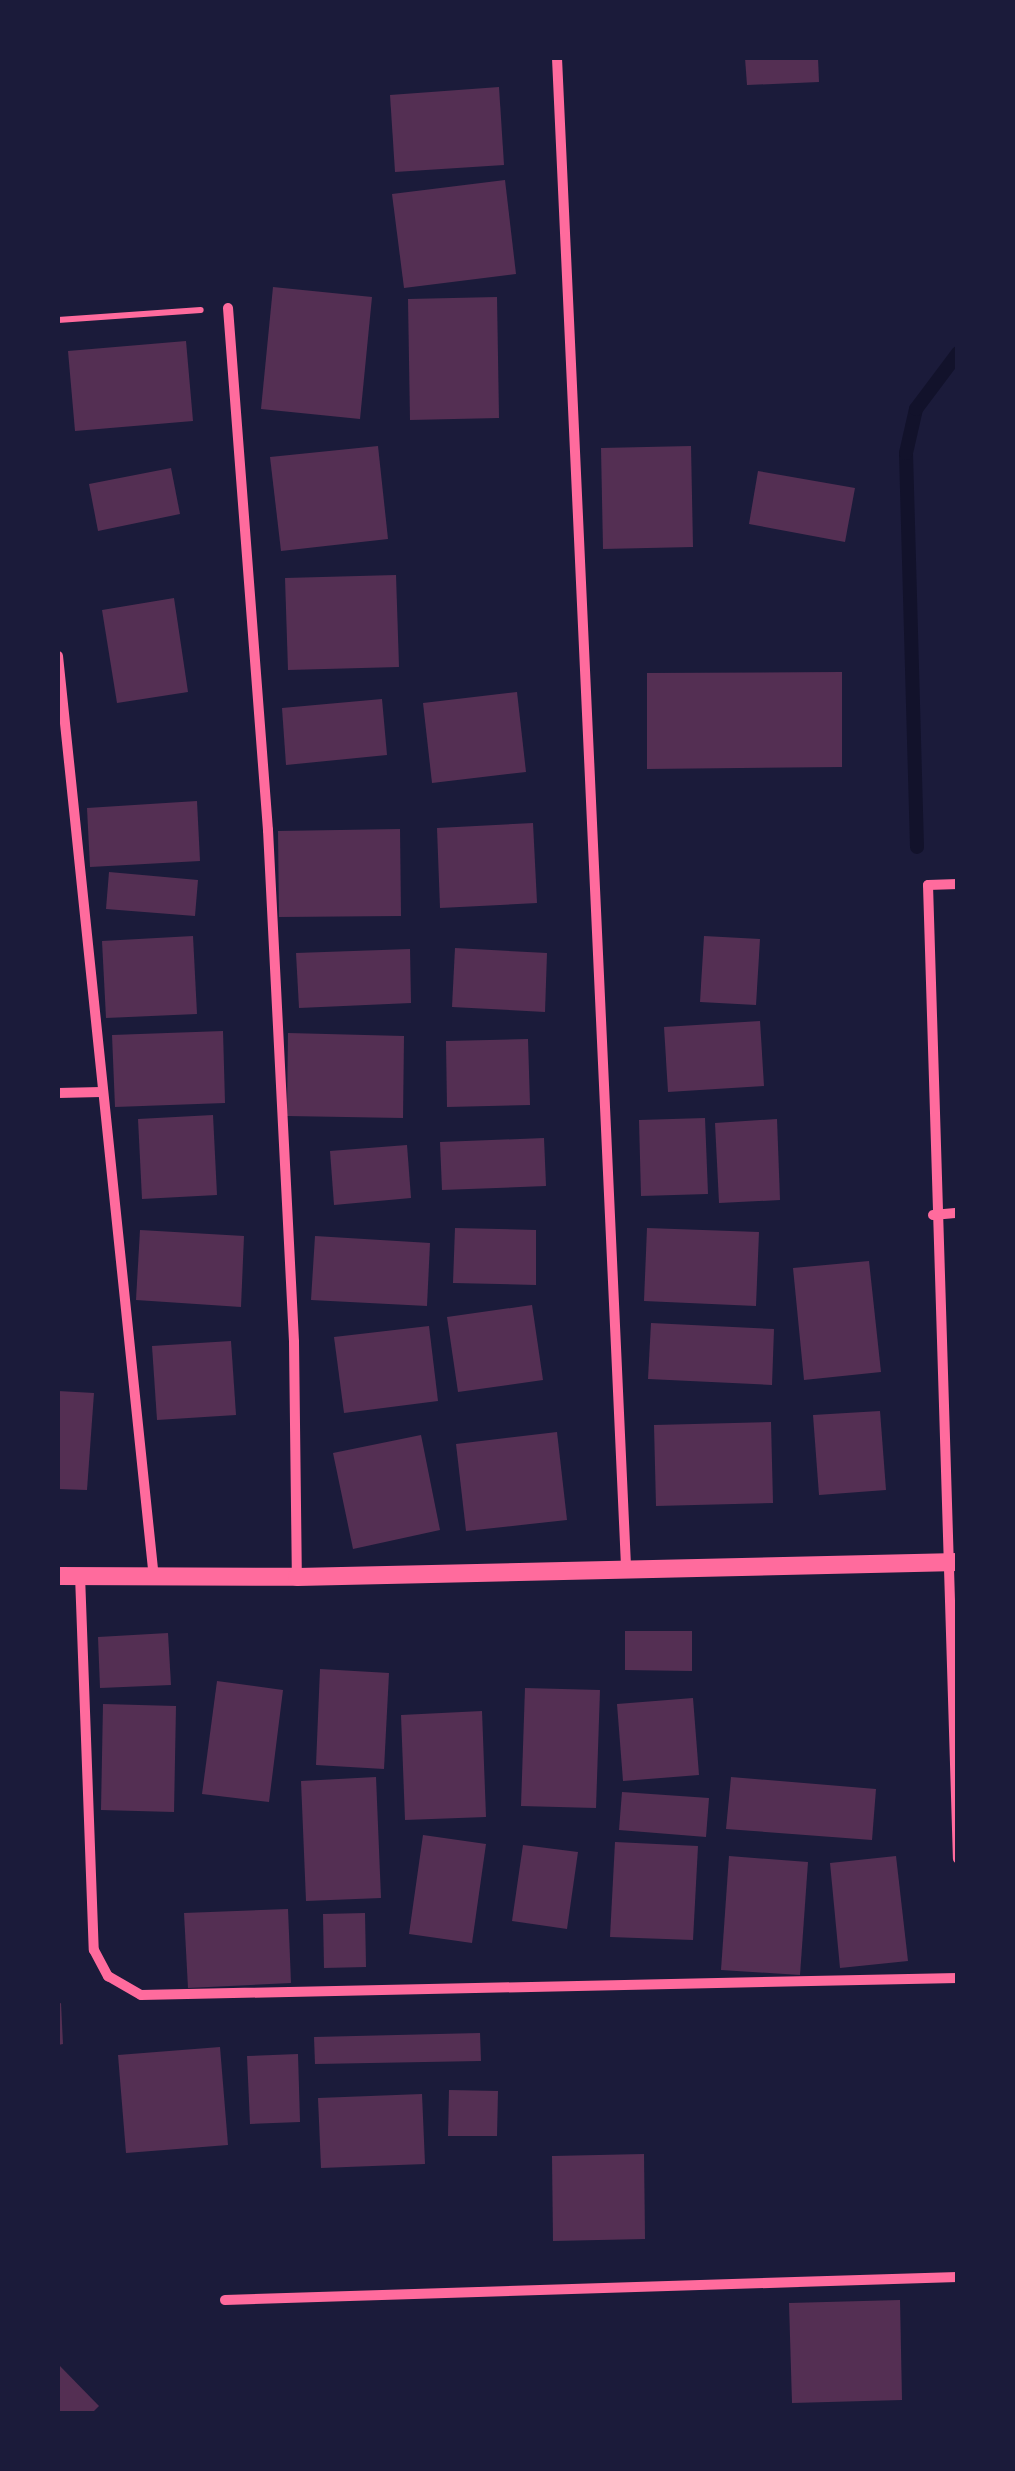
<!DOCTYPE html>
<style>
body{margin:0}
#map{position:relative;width:1015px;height:2471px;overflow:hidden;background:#1b1b3a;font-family:Helvetica,sans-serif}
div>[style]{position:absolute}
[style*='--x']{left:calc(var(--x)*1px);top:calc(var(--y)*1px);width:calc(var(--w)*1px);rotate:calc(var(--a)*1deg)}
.stream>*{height:14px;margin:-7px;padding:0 7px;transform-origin:7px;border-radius:7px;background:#12122b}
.building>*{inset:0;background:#542f53}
.path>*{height:6px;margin:-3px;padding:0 3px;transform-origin:3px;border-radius:3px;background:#ff6b9d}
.minor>*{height:10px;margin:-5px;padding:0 5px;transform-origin:5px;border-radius:5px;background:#ff6b9d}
.tertiary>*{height:18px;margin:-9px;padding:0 9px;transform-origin:9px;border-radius:9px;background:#ff6b9d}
span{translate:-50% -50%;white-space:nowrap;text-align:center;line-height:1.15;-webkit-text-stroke:10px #1b1b3a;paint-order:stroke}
.frame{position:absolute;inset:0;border:60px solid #1b1b3a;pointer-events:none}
</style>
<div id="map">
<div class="stream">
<div style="--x:917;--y:847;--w:394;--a:-91.6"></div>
<div style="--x:906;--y:453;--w:45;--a:-77.2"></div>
<div style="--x:916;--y:409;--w:70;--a:-53.1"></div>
</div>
<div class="building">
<div style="clip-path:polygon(745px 58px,818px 58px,819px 82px,747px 85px)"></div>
<div style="clip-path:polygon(499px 87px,504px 165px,395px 172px,390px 95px)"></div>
<div style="clip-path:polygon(505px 180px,516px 274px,404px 288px,392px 194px)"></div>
<div style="clip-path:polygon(273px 287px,372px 297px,360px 419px,261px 409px)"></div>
<div style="clip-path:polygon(497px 297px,499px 418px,410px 420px,408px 299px)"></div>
<div style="clip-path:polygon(186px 341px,193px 421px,75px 431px,68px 351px)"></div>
<div style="clip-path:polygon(378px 446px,388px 539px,281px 551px,270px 457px)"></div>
<div style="clip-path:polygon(691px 446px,693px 547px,603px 549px,601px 448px)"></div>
<div style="clip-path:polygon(171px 468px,180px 514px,98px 531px,89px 484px)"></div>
<div style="clip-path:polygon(758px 471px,855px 488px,845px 542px,749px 524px)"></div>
<div style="clip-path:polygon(396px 575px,399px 667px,288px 670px,285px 578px)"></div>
<div style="clip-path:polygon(174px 598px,188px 692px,117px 703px,102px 610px)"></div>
<div style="clip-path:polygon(842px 672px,842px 767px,647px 769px,647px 673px)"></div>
<div style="clip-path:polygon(517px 692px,526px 772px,432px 783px,423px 703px)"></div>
<div style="clip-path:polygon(382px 699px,387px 755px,286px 765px,282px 708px)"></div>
<div style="clip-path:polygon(197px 801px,200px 861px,90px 867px,87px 808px)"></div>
<div style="clip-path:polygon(533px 823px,537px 903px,440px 908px,437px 828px)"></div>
<div style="clip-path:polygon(400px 829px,401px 916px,279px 917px,278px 831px)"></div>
<div style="clip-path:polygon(109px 872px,198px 880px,195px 916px,106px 909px)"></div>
<div style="clip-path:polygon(193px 936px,197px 1014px,106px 1018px,102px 941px)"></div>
<div style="clip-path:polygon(704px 936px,760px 939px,756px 1005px,700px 1002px)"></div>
<div style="clip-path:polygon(455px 948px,547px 953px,545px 1012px,452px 1007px)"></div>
<div style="clip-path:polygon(410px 949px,411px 1003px,299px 1008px,296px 953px)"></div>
<div style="clip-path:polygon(760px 1021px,764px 1086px,668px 1092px,664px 1027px)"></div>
<div style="clip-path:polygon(223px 1031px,225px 1103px,115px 1107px,112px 1035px)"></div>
<div style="clip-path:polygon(288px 1033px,404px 1036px,403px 1118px,287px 1116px)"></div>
<div style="clip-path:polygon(528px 1039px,530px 1105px,447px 1107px,446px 1041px)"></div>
<div style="clip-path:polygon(213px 1115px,217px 1195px,142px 1199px,138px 1119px)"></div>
<div style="clip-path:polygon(705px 1118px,708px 1194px,641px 1196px,639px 1120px)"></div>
<div style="clip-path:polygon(777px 1119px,780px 1200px,719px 1203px,715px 1123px)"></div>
<div style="clip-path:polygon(544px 1138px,546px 1186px,442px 1190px,440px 1142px)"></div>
<div style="clip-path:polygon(407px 1145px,411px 1198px,334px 1205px,330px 1151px)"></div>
<div style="clip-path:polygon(455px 1228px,536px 1230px,536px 1285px,453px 1283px)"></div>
<div style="clip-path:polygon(647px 1228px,759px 1232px,756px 1306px,644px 1301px)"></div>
<div style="clip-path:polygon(140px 1230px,244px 1236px,241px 1307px,136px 1300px)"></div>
<div style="clip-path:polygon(315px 1236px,430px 1243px,427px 1306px,311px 1300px)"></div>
<div style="clip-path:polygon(869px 1261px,881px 1372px,804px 1380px,793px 1268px)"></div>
<div style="clip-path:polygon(532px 1305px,543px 1380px,458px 1392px,447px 1317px)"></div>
<div style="clip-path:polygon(651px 1323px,774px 1329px,772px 1385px,648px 1379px)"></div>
<div style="clip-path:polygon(429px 1326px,438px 1401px,344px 1413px,334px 1337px)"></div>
<div style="clip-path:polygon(231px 1341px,236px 1415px,157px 1420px,152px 1346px)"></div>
<div style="clip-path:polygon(58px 1391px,94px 1393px,87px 1490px,58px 1489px)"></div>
<div style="clip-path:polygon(880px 1411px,886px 1490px,819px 1495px,813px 1415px)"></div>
<div style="clip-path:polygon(771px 1422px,773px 1503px,656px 1506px,654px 1425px)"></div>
<div style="clip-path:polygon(557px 1432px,567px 1520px,466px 1531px,456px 1444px)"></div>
<div style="clip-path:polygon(421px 1435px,440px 1530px,353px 1549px,333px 1453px)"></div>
<div style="clip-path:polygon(625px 1631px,692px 1631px,692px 1671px,625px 1670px)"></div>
<div style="clip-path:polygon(168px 1633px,171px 1685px,100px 1688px,98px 1637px)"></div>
<div style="clip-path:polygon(320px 1669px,389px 1673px,384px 1769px,316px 1765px)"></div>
<div style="clip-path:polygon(217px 1681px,283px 1690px,269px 1802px,202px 1794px)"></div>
<div style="clip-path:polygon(525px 1688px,600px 1690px,596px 1808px,521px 1806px)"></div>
<div style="clip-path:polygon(693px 1698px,699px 1775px,623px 1781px,617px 1704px)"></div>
<div style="clip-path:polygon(103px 1704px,176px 1706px,174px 1812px,101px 1810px)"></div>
<div style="clip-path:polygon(482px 1711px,486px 1817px,405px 1820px,401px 1715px)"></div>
<div style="clip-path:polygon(376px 1777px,381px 1898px,306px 1901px,301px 1781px)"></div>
<div style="clip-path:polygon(731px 1777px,876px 1789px,872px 1840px,726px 1829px)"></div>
<div style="clip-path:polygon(622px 1792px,709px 1798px,706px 1837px,619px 1830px)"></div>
<div style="clip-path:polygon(423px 1835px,486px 1844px,472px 1943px,409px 1934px)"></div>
<div style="clip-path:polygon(615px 1842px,698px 1846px,693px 1940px,610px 1937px)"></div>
<div style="clip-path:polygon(523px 1845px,578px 1852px,567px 1929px,512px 1921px)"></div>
<div style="clip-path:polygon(729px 1856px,808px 1862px,800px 1975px,721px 1970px)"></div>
<div style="clip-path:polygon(896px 1856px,908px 1961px,840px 1968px,830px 1863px)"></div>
<div style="clip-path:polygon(288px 1909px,291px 1983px,188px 1988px,184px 1913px)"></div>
<div style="clip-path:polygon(365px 1913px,366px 1967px,324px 1968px,323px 1914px)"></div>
<div style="clip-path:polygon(61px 2003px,63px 2044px,58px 2045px,58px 2004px)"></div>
<div style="clip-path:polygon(480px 2033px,481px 2061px,315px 2064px,314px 2037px)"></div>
<div style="clip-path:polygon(220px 2047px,228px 2145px,126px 2153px,118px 2055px)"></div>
<div style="clip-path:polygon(298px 2054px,300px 2122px,250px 2124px,247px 2056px)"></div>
<div style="clip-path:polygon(449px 2090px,498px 2091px,497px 2136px,448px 2136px)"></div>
<div style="clip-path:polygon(422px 2094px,425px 2164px,321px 2168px,318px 2098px)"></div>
<div style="clip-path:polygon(644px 2154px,645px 2239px,553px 2241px,552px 2156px)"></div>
<div style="clip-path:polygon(900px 2300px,902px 2400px,792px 2403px,789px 2303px)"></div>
<div style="clip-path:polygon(58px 2364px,99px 2406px,91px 2414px,58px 2414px)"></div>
</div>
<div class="path">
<div style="--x:58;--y:320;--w:143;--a:-4"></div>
</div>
<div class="minor">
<div style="--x:557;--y:58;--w:1511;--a:87.38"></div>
<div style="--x:228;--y:308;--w:524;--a:85.62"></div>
<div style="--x:268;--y:830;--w:513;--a:87.09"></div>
<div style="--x:294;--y:1342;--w:235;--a:89.3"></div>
<div style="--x:58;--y:656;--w:927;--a:84.06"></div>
<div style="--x:958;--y:884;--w:30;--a:178"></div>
<div style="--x:928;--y:885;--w:974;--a:88.24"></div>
<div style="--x:58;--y:1093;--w:43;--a:-1.3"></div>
<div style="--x:933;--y:1215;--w:25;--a:-5"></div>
<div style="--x:80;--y:1575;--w:375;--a:87.9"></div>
<div style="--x:94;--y:1950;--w:30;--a:62"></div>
<div style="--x:108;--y:1976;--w:38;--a:30"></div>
<div style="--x:141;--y:1995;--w:817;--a:-1.19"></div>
<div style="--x:225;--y:2300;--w:733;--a:-1.8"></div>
</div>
<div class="tertiary">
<div style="--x:58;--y:1576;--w:239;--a:0.2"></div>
<div style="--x:297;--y:1577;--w:661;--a:-1.3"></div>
</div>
<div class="frame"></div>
</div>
